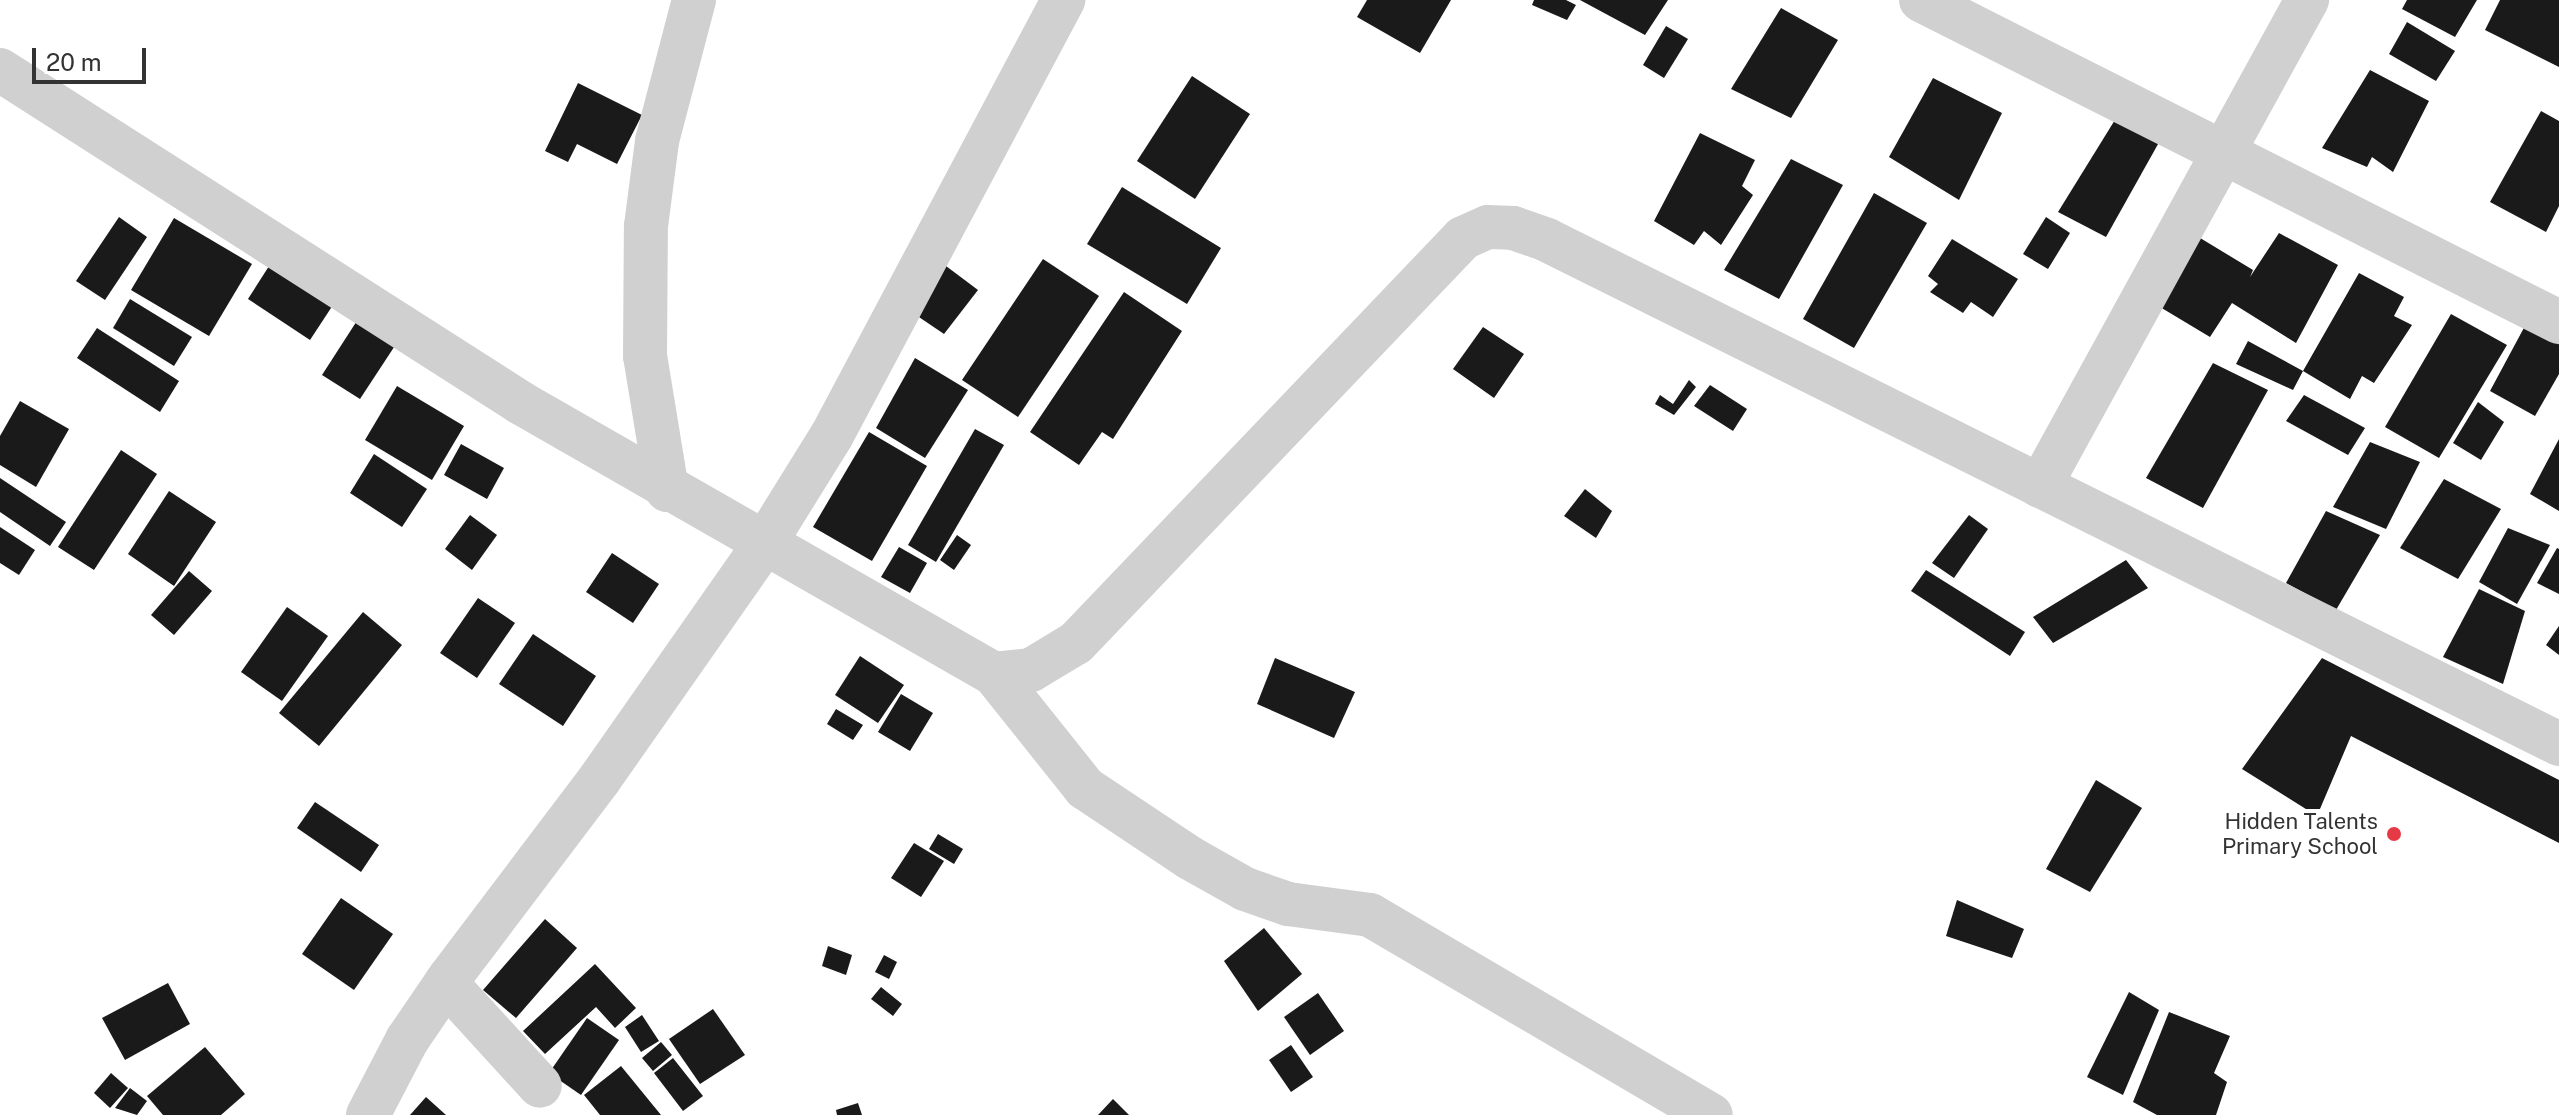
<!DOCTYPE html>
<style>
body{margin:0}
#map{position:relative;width:2559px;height:1115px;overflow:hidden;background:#fff;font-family:"Public Sans",sans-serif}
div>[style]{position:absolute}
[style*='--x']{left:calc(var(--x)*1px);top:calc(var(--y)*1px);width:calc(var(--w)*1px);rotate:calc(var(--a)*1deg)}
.building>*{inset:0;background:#1a1a1a}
.minor>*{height:44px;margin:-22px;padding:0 22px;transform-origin:22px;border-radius:22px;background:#d0d0d0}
.dots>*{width:22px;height:22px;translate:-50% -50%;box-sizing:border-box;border:4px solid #fff;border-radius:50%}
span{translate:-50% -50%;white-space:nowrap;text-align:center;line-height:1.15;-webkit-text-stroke:8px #fff;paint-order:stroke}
.poi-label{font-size:22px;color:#333}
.right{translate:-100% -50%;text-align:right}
.scale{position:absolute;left:32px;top:48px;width:114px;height:36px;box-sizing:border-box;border:4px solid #333;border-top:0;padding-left:10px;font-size:24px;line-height:28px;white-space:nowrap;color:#333;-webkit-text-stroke:6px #fff;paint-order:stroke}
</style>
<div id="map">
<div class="building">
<div style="clip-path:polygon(1367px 0,1451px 0,1420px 53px,1357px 17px)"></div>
<div style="clip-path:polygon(1534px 0,1566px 0,1576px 5px,1567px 20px,1532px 5px)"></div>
<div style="clip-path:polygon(1580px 0,1668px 0,1645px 35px)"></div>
<div style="clip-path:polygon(2407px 0,2477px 0,2455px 37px,2402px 9px)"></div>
<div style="clip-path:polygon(2500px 0,2559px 0,2559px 67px,2485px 30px)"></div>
<div style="clip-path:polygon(1781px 8px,1838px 40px,1791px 118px,1731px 89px)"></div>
<div style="clip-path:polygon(2407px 22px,2455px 51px,2436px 81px,2389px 54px)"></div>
<div style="clip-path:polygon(1666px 26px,1688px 39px,1664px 78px,1643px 65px)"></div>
<div style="clip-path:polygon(2370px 70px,2429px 101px,2393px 172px,2372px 157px,2367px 167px,2322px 148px)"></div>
<div style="clip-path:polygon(1192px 76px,1250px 114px,1195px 199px,1137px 161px)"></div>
<div style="clip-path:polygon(1933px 78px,2002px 113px,1959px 200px,1889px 157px)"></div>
<div style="clip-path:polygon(578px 83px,642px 115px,617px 164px,577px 144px,568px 162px,545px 151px)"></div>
<div style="clip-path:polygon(2541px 111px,2559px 121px,2559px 206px,2546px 232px,2490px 202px)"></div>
<div style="clip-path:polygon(2118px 115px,2162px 137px,2106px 237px,2058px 212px)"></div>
<div style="clip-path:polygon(1700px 133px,1755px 160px,1742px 186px,1753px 195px,1721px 245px,1704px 231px,1694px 245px,1654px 221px)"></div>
<div style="clip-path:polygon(1791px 159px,1843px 185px,1779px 299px,1724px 270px)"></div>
<div style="clip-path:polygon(1122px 187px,1221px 248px,1187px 304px,1087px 244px)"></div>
<div style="clip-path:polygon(1874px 193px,1927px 223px,1854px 348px,1803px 319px)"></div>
<div style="clip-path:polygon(119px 217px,147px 237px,105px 300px,76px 281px)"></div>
<div style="clip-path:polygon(2046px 217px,2070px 233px,2048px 269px,2023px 254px)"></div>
<div style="clip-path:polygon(174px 218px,252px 264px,209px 336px,131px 290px)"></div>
<div style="clip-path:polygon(2182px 227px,2253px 270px,2250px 277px,2279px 233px,2338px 265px,2296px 343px,2232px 303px,2210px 337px,2150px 301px)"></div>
<div style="clip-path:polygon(1952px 239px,2018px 279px,1993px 317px,1971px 302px,1963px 313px,1930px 292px,1938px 284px,1928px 276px)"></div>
<div style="clip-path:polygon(1043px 259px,1099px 296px,1018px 417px,962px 380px)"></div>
<div style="clip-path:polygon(271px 263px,333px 305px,310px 340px,248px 299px)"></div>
<div style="clip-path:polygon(946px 266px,978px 290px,944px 334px,913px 313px)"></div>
<div style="clip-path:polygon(2359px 273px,2404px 297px,2394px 316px,2412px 325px,2374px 383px,2362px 376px,2350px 399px,2303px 371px,2293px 390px,2236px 364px,2248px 341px,2303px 371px)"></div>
<div style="clip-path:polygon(1124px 292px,1182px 331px,1113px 439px,1102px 432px,1079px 465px,1030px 432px)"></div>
<div style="clip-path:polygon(130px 299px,192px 337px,174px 366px,113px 328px)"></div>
<div style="clip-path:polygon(362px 313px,400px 338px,360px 399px,322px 375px)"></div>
<div style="clip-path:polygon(2451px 314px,2507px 345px,2439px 458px,2385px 427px)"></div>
<div style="clip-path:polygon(2526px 324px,2559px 340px,2559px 374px,2535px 416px,2490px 391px)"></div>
<div style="clip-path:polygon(1483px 327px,1524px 354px,1494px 398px,1453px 369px)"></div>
<div style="clip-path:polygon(97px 328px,179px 381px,160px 412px,77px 358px)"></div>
<div style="clip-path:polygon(915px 358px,968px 390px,925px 458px,876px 428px)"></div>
<div style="clip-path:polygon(2213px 363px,2268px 390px,2203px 508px,2146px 478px)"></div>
<div style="clip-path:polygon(1689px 380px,1696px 387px,1674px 415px,1655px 404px,1660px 395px,1673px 404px)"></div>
<div style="clip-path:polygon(1710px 385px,1747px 409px,1733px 431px,1694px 406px)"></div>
<div style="clip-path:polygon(397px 386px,464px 426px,432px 480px,365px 440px)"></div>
<div style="clip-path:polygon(2304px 395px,2365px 428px,2348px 455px,2286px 421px)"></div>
<div style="clip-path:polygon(20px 401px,69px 429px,36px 487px,0 465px,0 436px)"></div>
<div style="clip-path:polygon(2478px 402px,2504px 422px,2481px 460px,2453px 443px)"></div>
<div style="clip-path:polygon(975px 429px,1004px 445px,936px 562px,908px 545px)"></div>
<div style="clip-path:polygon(869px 432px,927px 466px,872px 561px,813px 527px)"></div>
<div style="clip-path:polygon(2559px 439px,2559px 511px,2530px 494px)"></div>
<div style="clip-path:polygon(2370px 442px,2420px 462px,2386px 529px,2333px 507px)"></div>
<div style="clip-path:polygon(461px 444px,504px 468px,487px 499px,444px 475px)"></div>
<div style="clip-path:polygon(121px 450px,157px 474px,94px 570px,58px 547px)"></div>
<div style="clip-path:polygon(374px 454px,427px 489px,402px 527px,350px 493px)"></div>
<div style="clip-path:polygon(0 478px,66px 522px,50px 546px,0 512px)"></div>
<div style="clip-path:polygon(2444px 479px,2501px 509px,2458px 579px,2400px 548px)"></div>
<div style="clip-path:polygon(1585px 489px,1612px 511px,1596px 538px,1564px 516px)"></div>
<div style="clip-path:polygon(169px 491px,216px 522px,174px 586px,128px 554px)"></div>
<div style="clip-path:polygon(2326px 511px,2380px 535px,2336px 610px,2286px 583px)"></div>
<div style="clip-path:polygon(470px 515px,497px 535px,472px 570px,445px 549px)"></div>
<div style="clip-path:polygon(1969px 515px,1988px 529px,1954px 578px,1932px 563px)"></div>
<div style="clip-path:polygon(0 527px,35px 550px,19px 575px,0 563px)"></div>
<div style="clip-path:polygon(2508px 528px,2550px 545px,2517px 604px,2479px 582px)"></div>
<div style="clip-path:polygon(957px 535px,971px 545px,954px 570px,940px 560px)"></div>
<div style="clip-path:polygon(899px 547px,927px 563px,910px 593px,881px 577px)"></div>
<div style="clip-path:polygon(2557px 548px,2559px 549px,2559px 594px,2537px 583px)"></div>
<div style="clip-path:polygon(612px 553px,659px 584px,633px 623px,586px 592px)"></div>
<div style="clip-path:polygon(2126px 560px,2148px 588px,2053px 643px,2033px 617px)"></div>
<div style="clip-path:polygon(1926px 570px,2025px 632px,2010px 656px,1911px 591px)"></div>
<div style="clip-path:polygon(189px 571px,212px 591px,174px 635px,151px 615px)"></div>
<div style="clip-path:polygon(2479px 589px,2525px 611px,2503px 684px,2443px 657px)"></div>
<div style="clip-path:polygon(478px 598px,515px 623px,477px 678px,440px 653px)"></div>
<div style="clip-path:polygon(287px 607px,328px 636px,282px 701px,241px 672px)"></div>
<div style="clip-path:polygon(363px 612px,402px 645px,319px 746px,279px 713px)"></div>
<div style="clip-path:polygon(2559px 626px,2559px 655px,2546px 645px)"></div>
<div style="clip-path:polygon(533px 634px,596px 676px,563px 726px,499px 684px)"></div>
<div style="clip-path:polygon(860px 656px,904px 685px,878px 723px,835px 695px)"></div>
<div style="clip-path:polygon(1275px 658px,1355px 692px,1334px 738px,1257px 704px)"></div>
<div style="clip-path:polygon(2322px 658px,2559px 780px,2559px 843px,2351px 736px,2317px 816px,2242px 769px)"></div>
<div style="clip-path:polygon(901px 694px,933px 713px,910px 751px,878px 732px)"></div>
<div style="clip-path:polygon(836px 709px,863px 725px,853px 740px,827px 724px)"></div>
<div style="clip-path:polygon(2096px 780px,2142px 808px,2090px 892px,2046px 869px)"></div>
<div style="clip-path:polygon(315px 802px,379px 845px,361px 872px,297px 828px)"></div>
<div style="clip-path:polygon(938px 834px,963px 849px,954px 864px,929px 849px)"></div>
<div style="clip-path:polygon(914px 843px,944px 861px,921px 897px,891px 878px)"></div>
<div style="clip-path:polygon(341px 898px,393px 934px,354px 990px,302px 954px)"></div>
<div style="clip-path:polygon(1957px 900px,2024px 929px,2012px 958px,1946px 936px)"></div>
<div style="clip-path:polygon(545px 919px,577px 948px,516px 1018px,483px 990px)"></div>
<div style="clip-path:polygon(1264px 928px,1302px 974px,1258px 1011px,1224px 961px)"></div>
<div style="clip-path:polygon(828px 946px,852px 955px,846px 975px,822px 966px)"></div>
<div style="clip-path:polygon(884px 955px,897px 962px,889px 979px,875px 972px)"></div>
<div style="clip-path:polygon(595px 964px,636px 1008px,615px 1028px,596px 1007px,545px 1054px,523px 1031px)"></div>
<div style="clip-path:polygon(168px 983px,190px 1024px,125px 1060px,102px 1018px)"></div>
<div style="clip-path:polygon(881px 987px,902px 1004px,893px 1016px,871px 999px)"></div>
<div style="clip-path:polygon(2129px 992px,2159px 1010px,2123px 1095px,2087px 1077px)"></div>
<div style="clip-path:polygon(1318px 993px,1344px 1031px,1310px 1055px,1284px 1017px)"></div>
<div style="clip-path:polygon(713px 1009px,745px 1055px,700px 1084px,669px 1039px)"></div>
<div style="clip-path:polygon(2169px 1012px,2230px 1036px,2214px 1073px,2227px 1082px,2216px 1115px,2157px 1115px,2133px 1102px)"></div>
<div style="clip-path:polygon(642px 1015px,659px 1041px,641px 1052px,625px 1027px)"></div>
<div style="clip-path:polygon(587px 1018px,619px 1040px,581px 1095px,549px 1073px)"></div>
<div style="clip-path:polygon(661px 1042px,672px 1055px,653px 1071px,642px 1058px)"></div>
<div style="clip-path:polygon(1291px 1045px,1313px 1077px,1291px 1092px,1269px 1060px)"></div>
<div style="clip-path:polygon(205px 1047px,245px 1094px,221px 1115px,163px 1115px,147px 1096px)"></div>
<div style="clip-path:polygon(673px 1058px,703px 1096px,683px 1111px,654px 1073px)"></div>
<div style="clip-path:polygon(621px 1066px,661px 1115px,600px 1115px,584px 1095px)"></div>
<div style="clip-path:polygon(111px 1073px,128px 1088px,110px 1108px,94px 1093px)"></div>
<div style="clip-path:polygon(130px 1088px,147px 1101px,137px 1115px,115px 1108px)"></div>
<div style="clip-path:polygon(426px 1097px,446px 1115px,410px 1115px)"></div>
<div style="clip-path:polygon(1113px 1099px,1129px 1115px,1098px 1115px)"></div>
<div style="clip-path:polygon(858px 1103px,862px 1115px,837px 1115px,836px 1110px)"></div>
</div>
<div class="minor">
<div style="--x:1921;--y:0;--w:715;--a:26.78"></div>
<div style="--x:0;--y:70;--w:618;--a:32.58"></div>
<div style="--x:521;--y:403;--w:545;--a:29.81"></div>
<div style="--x:994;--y:674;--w:37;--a:-6"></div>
<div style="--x:1031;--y:670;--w:52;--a:-31"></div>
<div style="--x:1076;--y:643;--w:560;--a:-46.3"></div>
<div style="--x:1463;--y:238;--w:27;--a:-24"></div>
<div style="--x:1488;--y:227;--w:25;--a:2"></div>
<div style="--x:1513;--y:228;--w:36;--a:19"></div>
<div style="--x:1547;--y:240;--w:1131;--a:26.47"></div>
<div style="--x:2040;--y:486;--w:555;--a:-61.22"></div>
<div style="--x:667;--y:490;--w:136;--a:-99.3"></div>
<div style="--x:645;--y:356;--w:130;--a:-89.6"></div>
<div style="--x:646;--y:226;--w:86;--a:-82.6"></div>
<div style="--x:657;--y:141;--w:146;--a:-75.3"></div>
<div style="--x:994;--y:674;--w:146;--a:51.4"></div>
<div style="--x:1085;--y:788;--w:126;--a:33.7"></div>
<div style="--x:1190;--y:858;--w:63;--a:29.4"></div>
<div style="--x:1245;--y:889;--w:46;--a:19.2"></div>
<div style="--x:1288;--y:904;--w:83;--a:7.6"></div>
<div style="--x:1370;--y:915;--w:395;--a:30.4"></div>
<div style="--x:446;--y:983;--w:139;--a:47.6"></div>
<div style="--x:368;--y:1115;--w:85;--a:-62.5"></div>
<div style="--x:407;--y:1040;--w:76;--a:-55.7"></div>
<div style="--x:450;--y:977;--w:247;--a:-52.9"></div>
<div style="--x:599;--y:780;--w:289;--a:-55"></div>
<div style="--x:765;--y:543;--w:127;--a:-58.2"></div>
<div style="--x:832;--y:435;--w:493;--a:-62"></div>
</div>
<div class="dots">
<div style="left:2394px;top:834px;background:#e63946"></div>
</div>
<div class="poi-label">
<span class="right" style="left:2378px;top:834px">Hidden Talents<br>Primary School</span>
</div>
<div class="scale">20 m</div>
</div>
